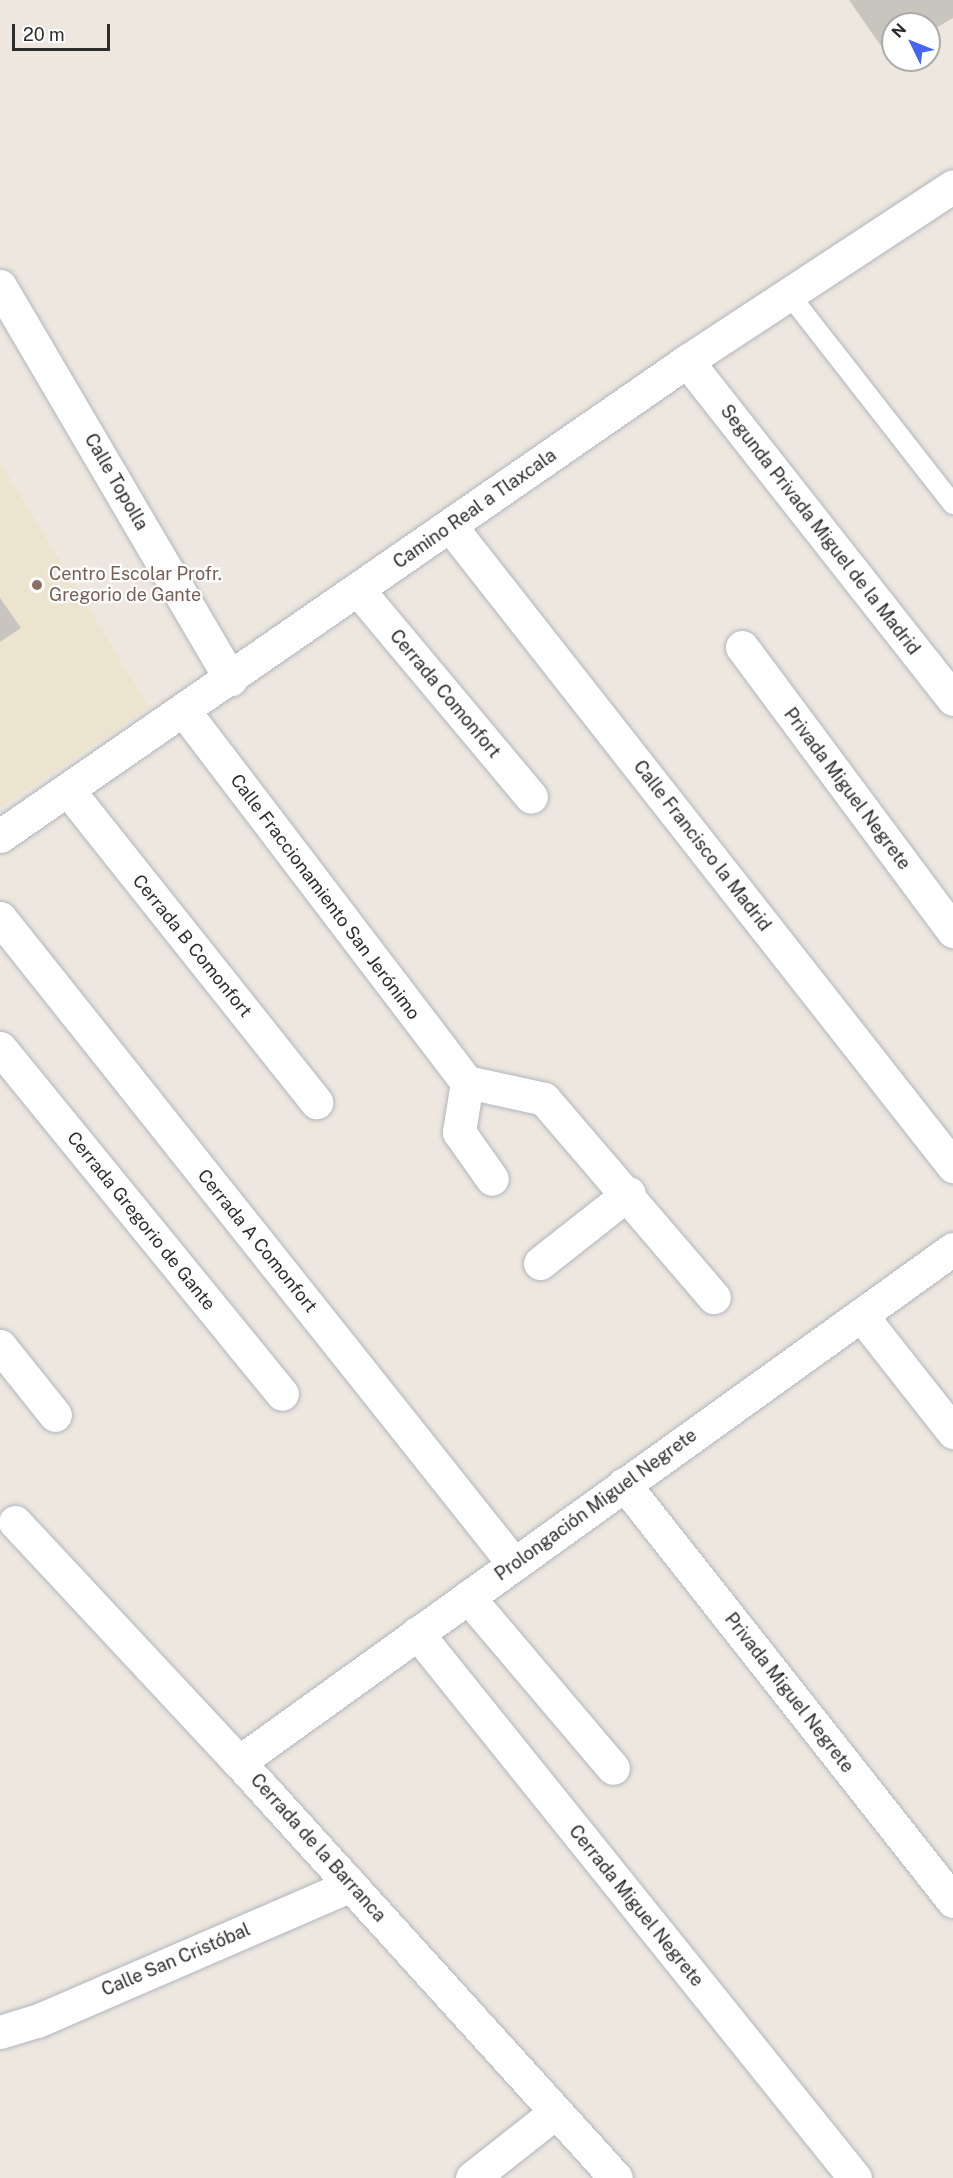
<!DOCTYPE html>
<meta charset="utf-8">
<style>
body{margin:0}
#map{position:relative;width:953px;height:2178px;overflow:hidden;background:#ede7df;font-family:"Public Sans",sans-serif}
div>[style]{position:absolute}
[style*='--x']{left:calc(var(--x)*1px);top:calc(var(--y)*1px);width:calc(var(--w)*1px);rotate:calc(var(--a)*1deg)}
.education>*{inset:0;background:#ede4cf}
.building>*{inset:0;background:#c8c4be}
.roads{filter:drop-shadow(0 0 2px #b2b5be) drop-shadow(0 0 2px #b2b5be)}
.lane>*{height:20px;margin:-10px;padding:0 10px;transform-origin:10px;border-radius:10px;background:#fff}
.street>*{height:33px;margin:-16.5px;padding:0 16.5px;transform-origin:16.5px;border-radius:16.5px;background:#fff}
.secondary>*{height:33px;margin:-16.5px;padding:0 16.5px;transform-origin:16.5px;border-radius:16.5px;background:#fff}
.dots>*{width:16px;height:16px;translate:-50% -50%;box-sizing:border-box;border:3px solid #fff;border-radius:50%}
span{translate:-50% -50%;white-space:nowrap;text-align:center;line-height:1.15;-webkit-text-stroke:4.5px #fff;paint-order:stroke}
.street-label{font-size:18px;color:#2c2c2c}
.education-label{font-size:18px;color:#785e54}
.left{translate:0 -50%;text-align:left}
.north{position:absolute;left:881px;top:12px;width:60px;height:60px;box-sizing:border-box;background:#fff;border:2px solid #ababab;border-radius:50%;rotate:313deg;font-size:16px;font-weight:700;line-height:24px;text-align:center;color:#2c2c2c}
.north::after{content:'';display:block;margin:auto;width:21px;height:27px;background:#4666f2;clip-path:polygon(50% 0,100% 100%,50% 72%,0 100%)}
.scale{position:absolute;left:12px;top:24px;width:98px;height:27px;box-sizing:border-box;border:3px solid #2c2c2c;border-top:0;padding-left:8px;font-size:18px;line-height:21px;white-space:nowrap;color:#2c2c2c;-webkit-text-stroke:4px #fff;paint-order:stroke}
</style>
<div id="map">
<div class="education">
<div style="clip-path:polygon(0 462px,149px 707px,0 808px)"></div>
</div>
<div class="building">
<div style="clip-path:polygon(849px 0,953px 0,953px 18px,929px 32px,929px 24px,893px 24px,893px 53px,888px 56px)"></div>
<div style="clip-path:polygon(0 598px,21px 628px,0 642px)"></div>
</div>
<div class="roads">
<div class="lane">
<div style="--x:788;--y:293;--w:268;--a:52"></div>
</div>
<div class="street">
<div style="--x:0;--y:286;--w:456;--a:59.6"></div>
<div style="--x:687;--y:361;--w:430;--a:51.8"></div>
<div style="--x:451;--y:527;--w:813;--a:51.85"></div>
<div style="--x:359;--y:591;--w:268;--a:50.1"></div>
<div style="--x:742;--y:647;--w:354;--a:53.4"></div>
<div style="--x:184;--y:711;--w:467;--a:52.7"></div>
<div style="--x:68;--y:790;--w:399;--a:51.5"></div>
<div style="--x:0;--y:918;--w:826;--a:51.49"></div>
<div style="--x:0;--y:1048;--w:446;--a:50.8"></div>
<div style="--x:467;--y:1082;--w:79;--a:12.4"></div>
<div style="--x:544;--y:1099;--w:261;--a:49.4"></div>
<div style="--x:467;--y:1082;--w:51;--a:99.1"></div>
<div style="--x:459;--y:1132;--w:57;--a:54.9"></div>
<div style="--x:540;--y:1263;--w:113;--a:-38.2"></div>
<div style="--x:861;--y:1315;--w:149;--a:51.8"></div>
<div style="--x:0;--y:1346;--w:88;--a:51.4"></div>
<div style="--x:624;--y:1484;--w:531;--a:51.73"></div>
<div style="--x:15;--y:1522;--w:328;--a:47"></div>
<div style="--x:239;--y:1762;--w:561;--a:47.82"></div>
<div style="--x:468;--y:1597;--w:224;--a:49.7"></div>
<div style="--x:417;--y:1633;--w:699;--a:51.21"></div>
<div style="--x:239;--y:1762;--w:879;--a:-35.7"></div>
<div style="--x:0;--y:2032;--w:39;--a:-17"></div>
<div style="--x:37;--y:2021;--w:342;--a:-23.4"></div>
<div style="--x:472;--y:2178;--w:107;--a:-38.2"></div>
</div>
<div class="secondary">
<div style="--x:0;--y:836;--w:835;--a:-34.66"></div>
<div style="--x:687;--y:361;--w:318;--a:-33.3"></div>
</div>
</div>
<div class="dots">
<div style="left:37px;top:585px;background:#8d6e63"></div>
</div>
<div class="street-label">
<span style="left:116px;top:482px;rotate:60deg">Calle Topolla</span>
<span style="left:475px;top:509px;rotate:-35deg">Camino Real a Tlaxcala</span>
<span style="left:820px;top:530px;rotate:52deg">Segunda Privada Miguel de la Madrid</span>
<span style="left:445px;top:694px;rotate:50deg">Cerrada Comonfort</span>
<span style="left:847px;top:789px;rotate:53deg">Privada Miguel Negrete</span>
<span style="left:702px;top:846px;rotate:52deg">Calle Francisco la Madrid</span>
<span style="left:325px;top:897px;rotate:53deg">Calle Fraccionamiento San Jerónimo</span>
<span style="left:192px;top:946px;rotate:51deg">Cerrada B Comonfort</span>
<span style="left:141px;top:1221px;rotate:51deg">Cerrada Gregorio de Gante</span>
<span style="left:257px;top:1241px;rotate:51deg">Cerrada A Comonfort</span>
<span style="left:596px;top:1505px;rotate:-36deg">Prolongación Miguel Negrete</span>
<span style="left:789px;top:1693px;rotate:52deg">Privada Miguel Negrete</span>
<span style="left:318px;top:1848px;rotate:48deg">Cerrada de la Barranca</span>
<span style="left:636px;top:1906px;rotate:51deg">Cerrada Miguel Negrete</span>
<span style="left:176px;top:1960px;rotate:-23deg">Calle San Cristóbal</span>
</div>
<div class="education-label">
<span class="left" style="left:49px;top:585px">Centro Escolar Profr.<br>Gregorio de Gante</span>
</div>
<div class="north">N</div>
<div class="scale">20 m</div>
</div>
